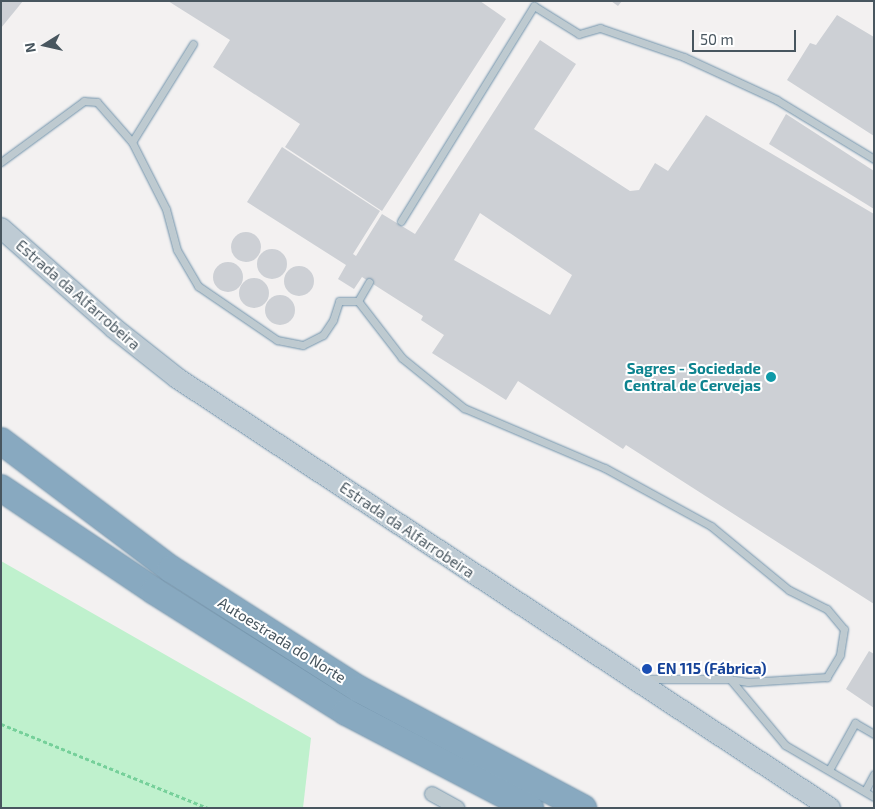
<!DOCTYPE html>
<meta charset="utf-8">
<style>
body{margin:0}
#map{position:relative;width:875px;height:809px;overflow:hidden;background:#f3f1f1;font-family:"Exo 2",sans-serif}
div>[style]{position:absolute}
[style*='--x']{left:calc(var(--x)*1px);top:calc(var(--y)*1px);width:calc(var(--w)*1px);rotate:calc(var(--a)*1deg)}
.green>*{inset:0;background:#bff1cd}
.building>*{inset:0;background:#cdd0d5}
.round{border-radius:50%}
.path>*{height:2.5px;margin-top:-1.25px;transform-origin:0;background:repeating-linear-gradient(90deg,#76d09a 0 4px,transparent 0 6.5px)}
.roads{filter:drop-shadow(0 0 1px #7394ac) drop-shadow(0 0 1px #7394ac)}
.lane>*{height:7px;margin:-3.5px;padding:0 3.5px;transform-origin:3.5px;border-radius:3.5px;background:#becad0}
.street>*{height:14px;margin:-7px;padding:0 7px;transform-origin:7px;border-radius:7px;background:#becad0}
.secondary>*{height:20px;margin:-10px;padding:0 10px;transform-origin:10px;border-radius:10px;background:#becbd4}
.highway>*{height:26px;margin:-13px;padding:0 13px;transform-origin:13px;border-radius:13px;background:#88a9c0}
.dots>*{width:14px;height:14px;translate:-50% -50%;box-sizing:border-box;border:2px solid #fff;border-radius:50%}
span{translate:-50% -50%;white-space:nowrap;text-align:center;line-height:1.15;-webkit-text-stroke:4px #fff;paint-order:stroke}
.street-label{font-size:15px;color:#48565f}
.culture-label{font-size:15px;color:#0d838f;font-weight:700}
.right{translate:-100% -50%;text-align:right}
.transit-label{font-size:15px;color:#164399;font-weight:700}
.left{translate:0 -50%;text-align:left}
.frame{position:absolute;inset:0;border:2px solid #48565f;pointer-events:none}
.north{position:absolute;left:20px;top:20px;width:50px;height:50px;-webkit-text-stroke:4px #fff;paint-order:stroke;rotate:260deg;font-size:14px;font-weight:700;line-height:20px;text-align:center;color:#48565f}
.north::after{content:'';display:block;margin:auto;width:18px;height:22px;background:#48565f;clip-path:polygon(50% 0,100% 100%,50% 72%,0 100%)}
.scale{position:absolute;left:692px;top:30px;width:104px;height:22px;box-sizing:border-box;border:2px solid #48565f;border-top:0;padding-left:6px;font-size:15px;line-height:18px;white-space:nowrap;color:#48565f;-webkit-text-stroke:4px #fff;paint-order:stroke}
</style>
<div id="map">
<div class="green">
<div style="clip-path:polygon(1px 561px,311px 738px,303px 808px,1px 808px)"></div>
</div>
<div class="building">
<div style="clip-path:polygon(1px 1px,23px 1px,1px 28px)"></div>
<div style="clip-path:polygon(168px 1px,480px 1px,506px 19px,382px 211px,285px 147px,300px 124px,213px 67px,230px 40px)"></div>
<div style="clip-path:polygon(611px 1px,622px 1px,618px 6px)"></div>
<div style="clip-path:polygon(837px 15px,874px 37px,874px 136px,787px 80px,810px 43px,816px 45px)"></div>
<div style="clip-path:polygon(evenodd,540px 40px,576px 64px,534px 129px,630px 191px,639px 190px,655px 163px,668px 171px,706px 115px,874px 214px,874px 604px,626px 445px,623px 449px,518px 381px,506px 400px,432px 353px,444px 335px,421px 320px,423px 316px,362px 277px,354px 289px,338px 279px,346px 265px,247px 202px,282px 147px,380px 211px,353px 254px,356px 256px,382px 214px,415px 234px,540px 40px,480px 213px,572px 275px,550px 315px,454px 260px,480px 213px)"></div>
<div style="clip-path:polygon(786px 114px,874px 171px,874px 209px,769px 144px)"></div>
<div class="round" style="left:231px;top:232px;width:30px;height:30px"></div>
<div class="round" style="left:257px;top:249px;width:30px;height:30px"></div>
<div class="round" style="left:213px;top:262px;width:30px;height:30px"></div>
<div class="round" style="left:284px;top:266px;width:30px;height:30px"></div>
<div class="round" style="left:239px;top:278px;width:30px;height:30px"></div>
<div class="round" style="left:265px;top:295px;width:30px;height:30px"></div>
<div style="clip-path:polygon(869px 651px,874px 654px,874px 708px,846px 689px)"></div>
</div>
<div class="path">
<div style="--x:1;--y:724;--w:223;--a:22.1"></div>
</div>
<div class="roads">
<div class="lane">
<div style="--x:193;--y:44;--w:115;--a:121.9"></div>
<div style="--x:132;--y:142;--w:75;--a:63.1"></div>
<div style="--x:166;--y:209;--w:42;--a:75"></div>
<div style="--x:177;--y:250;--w:42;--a:59.7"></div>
<div style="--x:198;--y:286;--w:96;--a:34.4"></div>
<div style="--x:277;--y:340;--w:26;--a:11"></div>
<div style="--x:303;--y:345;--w:22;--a:-27"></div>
<div style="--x:323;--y:335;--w:18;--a:-56"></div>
<div style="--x:333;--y:320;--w:20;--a:-72"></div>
<div style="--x:339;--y:301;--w:19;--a:0"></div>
<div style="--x:358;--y:301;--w:72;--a:52.3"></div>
<div style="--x:402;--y:358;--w:80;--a:38.9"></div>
<div style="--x:464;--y:408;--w:153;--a:23.1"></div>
<div style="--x:605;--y:468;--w:121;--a:28.7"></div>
<div style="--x:711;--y:526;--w:101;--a:39.4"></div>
<div style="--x:789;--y:590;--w:42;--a:26.6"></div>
<div style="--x:827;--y:609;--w:26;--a:50"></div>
<div style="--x:844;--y:629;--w:26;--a:99"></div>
<div style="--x:840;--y:655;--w:26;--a:121"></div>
<div style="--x:827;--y:677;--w:79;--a:176.4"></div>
<div style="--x:748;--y:682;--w:18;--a:-171"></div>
<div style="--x:1;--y:162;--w:103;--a:-36.3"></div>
<div style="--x:84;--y:101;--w:13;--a:4"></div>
<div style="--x:97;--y:102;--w:53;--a:48.8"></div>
<div style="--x:401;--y:221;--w:253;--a:-58.3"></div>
<div style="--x:534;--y:6;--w:53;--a:31.9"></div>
<div style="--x:579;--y:34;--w:22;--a:-16"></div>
<div style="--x:600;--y:28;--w:89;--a:19"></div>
<div style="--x:684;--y:57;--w:102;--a:24.8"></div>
<div style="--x:777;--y:100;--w:114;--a:31.3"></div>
<div style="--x:358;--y:301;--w:22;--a:-60"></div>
<div style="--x:643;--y:679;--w:87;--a:0"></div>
<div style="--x:730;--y:679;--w:86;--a:50.2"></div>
<div style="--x:785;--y:745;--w:103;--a:30.3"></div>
<div style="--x:829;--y:770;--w:54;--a:-61"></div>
<div style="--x:855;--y:723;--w:22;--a:30"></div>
<div style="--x:865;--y:791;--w:19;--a:-62"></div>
</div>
<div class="street">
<div style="--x:432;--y:794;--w:29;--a:29"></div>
</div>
<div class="secondary">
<div style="--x:1;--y:228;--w:151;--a:41.5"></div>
<div style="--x:114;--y:328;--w:80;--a:38.4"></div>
<div style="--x:177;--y:378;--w:782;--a:33.36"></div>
</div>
<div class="highway">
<div style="--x:1;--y:441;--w:213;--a:37"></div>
<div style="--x:171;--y:569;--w:223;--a:32.6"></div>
<div style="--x:359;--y:689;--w:254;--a:28"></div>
<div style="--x:1;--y:488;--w:184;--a:33.9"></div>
<div style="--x:154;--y:591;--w:227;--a:32.2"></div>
<div style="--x:346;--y:712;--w:208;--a:27.6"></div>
</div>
</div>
<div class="dots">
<div style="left:771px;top:377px;background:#0f9aa8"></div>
<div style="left:647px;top:669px;background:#1a4fb4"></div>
</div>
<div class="street-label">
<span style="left:78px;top:295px;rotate:41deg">Estrada da Alfarrobeira</span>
<span style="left:407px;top:530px;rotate:34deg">Estrada da Alfarrobeira</span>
<span style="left:282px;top:640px;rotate:32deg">Autoestrada do Norte</span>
</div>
<div class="culture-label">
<span class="right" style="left:761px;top:377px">Sagres - Sociedade<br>Central de Cervejas</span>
</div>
<div class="transit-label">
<span class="left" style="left:657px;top:669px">EN 115 (Fábrica)</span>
</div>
<div class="frame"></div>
<div class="north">N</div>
<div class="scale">50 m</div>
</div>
